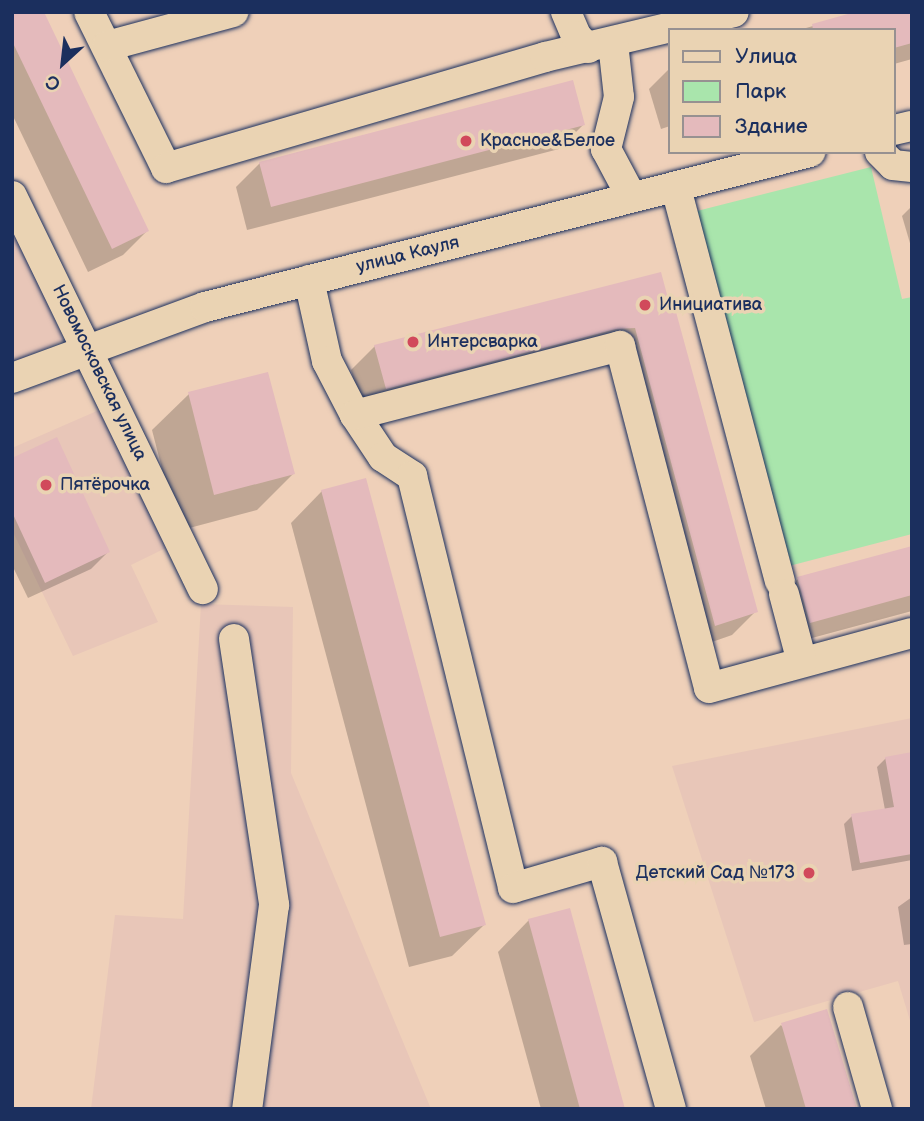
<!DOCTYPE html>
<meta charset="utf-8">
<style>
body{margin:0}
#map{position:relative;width:924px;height:1121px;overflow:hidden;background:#efd0b9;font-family:"Balsamiq Sans",sans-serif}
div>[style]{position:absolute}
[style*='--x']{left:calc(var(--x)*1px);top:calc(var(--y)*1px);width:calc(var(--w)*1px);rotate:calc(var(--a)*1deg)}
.built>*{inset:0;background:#e8c6b8}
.green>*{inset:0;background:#a9e5ac}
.shadow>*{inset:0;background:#0003}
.building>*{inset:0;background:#e4babc}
.roads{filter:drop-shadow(0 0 2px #1b2f5e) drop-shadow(0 0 2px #1b2f5e)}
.minor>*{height:30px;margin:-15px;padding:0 15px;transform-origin:15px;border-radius:15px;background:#ead3b3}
.dots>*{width:19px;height:19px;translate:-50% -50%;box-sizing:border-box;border:4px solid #ead3b3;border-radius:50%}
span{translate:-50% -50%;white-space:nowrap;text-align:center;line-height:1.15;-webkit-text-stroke:7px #ead3b3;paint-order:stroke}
.poi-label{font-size:18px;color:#1b2f5e}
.left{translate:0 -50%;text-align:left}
.right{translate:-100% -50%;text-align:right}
.street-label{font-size:18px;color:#1b2f5e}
.frame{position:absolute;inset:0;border:14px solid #1b2f5e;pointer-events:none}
.legend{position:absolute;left:668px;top:28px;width:228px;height:126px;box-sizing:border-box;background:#ead3b3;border:2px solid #979191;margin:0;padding:9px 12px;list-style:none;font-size:21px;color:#1b2f5e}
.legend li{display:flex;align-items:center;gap:14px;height:35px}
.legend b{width:35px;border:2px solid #979191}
.north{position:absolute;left:28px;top:28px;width:70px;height:70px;-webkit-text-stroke:5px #ead3b3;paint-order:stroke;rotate:207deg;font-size:19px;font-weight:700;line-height:28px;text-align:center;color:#1b2f5e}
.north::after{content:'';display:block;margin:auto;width:24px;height:32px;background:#1b2f5e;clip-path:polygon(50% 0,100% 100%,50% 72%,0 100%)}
</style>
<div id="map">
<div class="built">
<div style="clip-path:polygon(12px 227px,64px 340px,12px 363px)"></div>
<div style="clip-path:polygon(106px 407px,174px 544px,131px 565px,158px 622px,73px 656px,12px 530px,12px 448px)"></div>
<div style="clip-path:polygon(201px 604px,293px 607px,291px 773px,431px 1109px,91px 1109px,115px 915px,183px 919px)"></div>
<div style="clip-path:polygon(912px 718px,912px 1027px,898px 981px,754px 1022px,672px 766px)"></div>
</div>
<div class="green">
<div style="clip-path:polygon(871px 167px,902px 299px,912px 297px,912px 534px,789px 566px,693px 212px)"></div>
</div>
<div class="shadow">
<div style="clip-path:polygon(12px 12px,147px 231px,123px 255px,88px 272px,12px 114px)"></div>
<div style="clip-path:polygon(862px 12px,912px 12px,912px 59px,894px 64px,894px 30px,799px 30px)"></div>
<div style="clip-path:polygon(670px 68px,670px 126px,661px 129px,649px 89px)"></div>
<div style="clip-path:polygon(583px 125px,559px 149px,247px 230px,236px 187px,260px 163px)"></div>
<div style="clip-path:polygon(912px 206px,912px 250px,902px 216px)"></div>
<div style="clip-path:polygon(660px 275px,756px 611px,732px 635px,692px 649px,612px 351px,362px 412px,351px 370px,375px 346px)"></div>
<div style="clip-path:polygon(189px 394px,293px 474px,257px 510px,178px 531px,152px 430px)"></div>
<div style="clip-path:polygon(12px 460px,108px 552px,91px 569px,28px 598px,12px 565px)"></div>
<div style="clip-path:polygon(322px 491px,484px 925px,452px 956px,409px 967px,291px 523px)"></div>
<div style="clip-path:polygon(912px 548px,912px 611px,786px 645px,774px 602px,798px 579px)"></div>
<div style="clip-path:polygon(912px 753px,912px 860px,852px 871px,844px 824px,852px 816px,885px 810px,877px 767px,886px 758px)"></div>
<div style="clip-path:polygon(912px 897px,912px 944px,904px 945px,898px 907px)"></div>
<div style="clip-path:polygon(529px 920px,623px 1109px,541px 1109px,498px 952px)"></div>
<div style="clip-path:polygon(781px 1025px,856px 1109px,766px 1109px,750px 1056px)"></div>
</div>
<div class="building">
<div style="clip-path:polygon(12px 12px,44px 12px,149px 231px,112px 249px,12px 41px)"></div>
<div style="clip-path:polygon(855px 12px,912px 12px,912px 43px,894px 48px,894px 30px,813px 30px,812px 24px)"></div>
<div style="clip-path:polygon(573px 80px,585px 125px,271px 207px,259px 162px)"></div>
<div style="clip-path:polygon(661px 272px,669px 302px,673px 301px,758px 612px,715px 626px,635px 328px,616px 329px,386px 389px,374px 345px)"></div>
<div style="clip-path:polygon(268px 372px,295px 474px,214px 495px,188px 392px)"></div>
<div style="clip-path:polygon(57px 437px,110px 552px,45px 583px,12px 512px,12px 458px)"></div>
<div style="clip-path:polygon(366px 478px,486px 925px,440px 937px,321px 490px)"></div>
<div style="clip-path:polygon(912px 546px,912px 595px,810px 623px,797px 577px)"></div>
<div style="clip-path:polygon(912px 752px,912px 854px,860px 863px,851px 814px,894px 807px,885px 757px)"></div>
<div style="clip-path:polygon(570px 908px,625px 1109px,580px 1109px,528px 919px)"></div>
<div style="clip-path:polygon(827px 1009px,857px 1109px,806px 1109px,781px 1023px)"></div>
</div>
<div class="roads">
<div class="minor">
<div style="--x:89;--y:12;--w:174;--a:63.7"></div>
<div style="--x:166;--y:168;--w:395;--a:-16.3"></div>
<div style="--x:545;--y:57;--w:194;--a:-13.4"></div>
<div style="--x:566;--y:12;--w:26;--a:67"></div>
<div style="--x:576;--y:36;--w:17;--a:45"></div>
<div style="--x:613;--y:43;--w:54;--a:83.7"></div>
<div style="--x:619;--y:97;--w:54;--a:104"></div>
<div style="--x:606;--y:149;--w:55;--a:62"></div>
<div style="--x:107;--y:46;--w:131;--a:-15.1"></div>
<div style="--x:894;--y:130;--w:18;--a:-13"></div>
<div style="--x:880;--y:152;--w:18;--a:45"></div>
<div style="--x:893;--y:165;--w:19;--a:6"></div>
<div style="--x:676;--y:188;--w:407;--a:75.2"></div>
<div style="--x:12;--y:196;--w:437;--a:64.1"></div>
<div style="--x:309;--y:280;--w:83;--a:77.5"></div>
<div style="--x:327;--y:361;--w:61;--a:62.6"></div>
<div style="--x:355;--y:415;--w:50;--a:56.3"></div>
<div style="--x:383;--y:457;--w:35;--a:33"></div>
<div style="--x:412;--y:476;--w:424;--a:76.2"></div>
<div style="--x:513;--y:888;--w:93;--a:-16.3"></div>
<div style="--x:602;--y:862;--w:256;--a:74.4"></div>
<div style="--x:12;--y:378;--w:206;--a:-20.2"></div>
<div style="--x:205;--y:307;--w:625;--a:-14.37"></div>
<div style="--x:355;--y:415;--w:274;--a:-14.6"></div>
<div style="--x:620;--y:346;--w:353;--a:75.4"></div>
<div style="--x:709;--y:688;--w:210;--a:-15.2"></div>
<div style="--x:784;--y:594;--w:70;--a:75.2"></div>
<div style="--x:234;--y:639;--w:269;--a:81.4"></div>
<div style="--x:274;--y:905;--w:206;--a:97.5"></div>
<div style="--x:848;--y:1007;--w:106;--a:74.1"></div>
</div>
</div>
<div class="dots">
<div style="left:466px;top:141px;background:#d1495b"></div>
<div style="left:645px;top:305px;background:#d1495b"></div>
<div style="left:413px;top:342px;background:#d1495b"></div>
<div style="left:46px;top:485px;background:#d1495b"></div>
<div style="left:809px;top:873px;background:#d1495b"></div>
</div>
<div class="poi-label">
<span class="left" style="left:480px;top:141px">Красное&amp;Белое</span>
<span class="left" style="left:659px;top:305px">Инициатива</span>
<span class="left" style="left:427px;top:342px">Интерсварка</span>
<span class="left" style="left:60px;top:485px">Пятёрочка</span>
<span class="right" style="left:795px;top:873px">Детский Сад №173</span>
</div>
<div class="street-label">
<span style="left:408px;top:255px;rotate:-14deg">улица Кауля</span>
<span style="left:99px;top:373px;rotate:64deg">Новомосковская улица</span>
</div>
<div class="frame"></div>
<ul class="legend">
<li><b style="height:9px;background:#ead3b3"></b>Улица</li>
<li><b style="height:19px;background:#a9e5ac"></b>Парк</li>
<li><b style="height:19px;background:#e4babc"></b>Здание</li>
</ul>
<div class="north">С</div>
</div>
